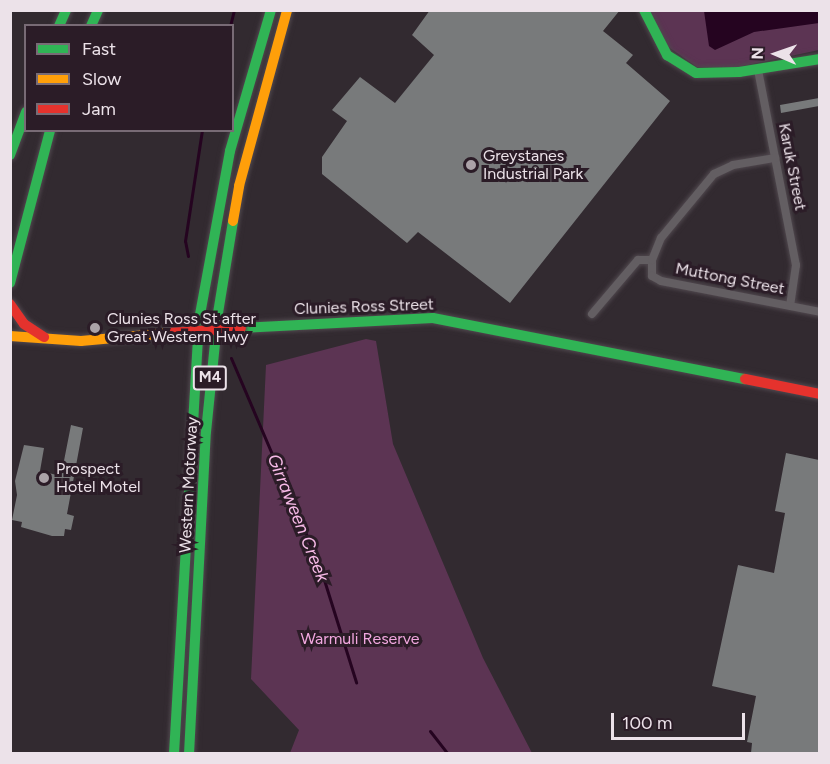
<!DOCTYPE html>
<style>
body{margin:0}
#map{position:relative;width:830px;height:764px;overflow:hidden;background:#322a30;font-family:Figtree,sans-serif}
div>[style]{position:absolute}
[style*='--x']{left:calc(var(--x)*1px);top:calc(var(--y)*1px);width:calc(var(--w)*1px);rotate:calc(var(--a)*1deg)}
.green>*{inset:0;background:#5c3453}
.water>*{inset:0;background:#250420}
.stream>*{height:3px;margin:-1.5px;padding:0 1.5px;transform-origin:1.5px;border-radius:1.5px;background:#250420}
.building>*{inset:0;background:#787a7b}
.roads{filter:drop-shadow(0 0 2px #50484e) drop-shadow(0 0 2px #50484e)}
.street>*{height:8px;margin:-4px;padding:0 4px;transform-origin:4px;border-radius:4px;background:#635e62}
.fast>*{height:10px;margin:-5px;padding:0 5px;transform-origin:5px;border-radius:5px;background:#30b455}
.slow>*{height:10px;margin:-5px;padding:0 5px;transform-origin:5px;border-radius:5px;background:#ff9f0a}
.jam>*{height:10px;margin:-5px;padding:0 5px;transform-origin:5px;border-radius:5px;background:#e5322d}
.bridges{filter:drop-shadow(0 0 2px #50484e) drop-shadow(0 0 2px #50484e)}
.jam-bridge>*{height:10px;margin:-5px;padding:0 5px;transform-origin:5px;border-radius:5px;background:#e5322d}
.dots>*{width:16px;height:16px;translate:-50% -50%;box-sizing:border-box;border:3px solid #2b1c27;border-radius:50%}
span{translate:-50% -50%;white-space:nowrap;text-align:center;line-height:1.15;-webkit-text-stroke:6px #2b1c27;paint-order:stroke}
.shield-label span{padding:2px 4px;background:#2b1c27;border:2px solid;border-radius:4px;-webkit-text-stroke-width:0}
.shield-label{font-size:15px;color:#ece2e9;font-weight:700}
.poi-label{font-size:16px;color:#ece2e9}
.left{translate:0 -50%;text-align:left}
.street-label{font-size:16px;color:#ece2e9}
.park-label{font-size:16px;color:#f1a7df}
.water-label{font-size:18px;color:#f7bae7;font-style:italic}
.frame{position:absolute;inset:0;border:12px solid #ece2e9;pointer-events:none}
.legend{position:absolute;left:24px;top:24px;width:210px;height:108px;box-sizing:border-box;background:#2b1c27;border:2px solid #786b75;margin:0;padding:8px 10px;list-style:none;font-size:18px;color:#ece2e9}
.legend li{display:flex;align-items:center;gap:12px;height:30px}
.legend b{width:30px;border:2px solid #786b75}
.north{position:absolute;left:746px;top:24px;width:60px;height:60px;-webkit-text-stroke:4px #2b1c27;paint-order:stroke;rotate:272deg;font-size:16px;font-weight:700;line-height:24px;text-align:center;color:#ece2e9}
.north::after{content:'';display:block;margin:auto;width:21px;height:27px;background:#ece2e9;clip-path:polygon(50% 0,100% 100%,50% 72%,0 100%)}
.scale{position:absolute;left:611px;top:713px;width:134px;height:27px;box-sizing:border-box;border:3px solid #ece2e9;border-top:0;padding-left:8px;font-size:18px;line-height:21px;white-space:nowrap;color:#ece2e9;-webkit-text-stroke:4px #2b1c27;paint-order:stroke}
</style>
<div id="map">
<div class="green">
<div style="clip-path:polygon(650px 11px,819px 11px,819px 50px,738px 67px,697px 67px,667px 46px)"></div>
<div style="clip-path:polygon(366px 339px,376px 341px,393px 444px,483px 658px,532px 753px,290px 753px,299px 730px,251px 679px,266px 365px)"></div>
</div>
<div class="water">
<div style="clip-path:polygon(704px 11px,819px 11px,819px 23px,754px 32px,715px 50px,709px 46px)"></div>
</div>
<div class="stream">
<div style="--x:230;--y:26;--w:16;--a:-76"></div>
<div style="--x:188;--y:256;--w:15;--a:-101"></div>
<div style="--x:185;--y:241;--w:112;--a:-81.3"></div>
<div style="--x:231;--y:358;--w:227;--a:66.9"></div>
<div style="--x:320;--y:567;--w:121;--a:72.6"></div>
<div style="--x:430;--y:731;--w:29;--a:52"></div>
</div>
<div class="building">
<div style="clip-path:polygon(430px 10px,620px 10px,603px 31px,633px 55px,626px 63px,670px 101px,510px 303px,418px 232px,407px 243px,322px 174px,322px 157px,347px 121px,332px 110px,360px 77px,395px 103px,434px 55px,412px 35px)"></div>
<div style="clip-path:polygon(819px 98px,819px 106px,781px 113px,780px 105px)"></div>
<div style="clip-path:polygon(71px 425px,83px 428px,67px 514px,74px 516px,71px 530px,65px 529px,64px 536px,52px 536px,21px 527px,22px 522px,12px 520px,17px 495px,15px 481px,24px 445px,44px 448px,40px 471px,61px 476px)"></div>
<div style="clip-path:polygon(786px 453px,819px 460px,819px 753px,751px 753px,752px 743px,747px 742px,756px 696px,712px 686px,738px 565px,774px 573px,785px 513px,775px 511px)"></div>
</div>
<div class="roads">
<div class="street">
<div style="--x:758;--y:70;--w:199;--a:79"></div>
<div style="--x:796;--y:265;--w:41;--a:98.3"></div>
<div style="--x:652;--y:260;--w:16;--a:90"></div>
<div style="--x:652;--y:276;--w:10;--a:29"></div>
<div style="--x:661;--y:281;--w:162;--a:11"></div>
<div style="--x:592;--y:314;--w:71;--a:-49.6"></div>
<div style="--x:638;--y:260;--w:14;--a:0"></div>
<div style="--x:652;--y:260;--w:24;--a:-68"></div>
<div style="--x:661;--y:238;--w:83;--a:-50.4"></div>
<div style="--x:714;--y:174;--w:21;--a:-25"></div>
<div style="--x:733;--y:165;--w:43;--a:-9.5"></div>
</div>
<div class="fast">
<div style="--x:644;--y:10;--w:51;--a:62.9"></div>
<div style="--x:667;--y:55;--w:34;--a:32"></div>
<div style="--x:696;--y:73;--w:43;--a:-1.3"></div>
<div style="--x:739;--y:72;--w:82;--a:-9.1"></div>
<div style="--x:59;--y:26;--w:17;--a:-66"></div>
<div style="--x:91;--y:26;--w:17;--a:-66"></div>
<div style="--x:10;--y:155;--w:46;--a:-69.6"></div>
<div style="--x:10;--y:283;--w:158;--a:-75.3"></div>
<div style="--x:241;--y:328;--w:192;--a:-3"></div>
<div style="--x:433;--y:318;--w:318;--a:11.1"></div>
<div style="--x:174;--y:754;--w:435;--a:-86.7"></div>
<div style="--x:199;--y:320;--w:172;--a:-79.6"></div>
<div style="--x:230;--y:151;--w:147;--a:-73.8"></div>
<div style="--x:189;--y:754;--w:322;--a:-87"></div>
<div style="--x:206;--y:432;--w:120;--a:-84.2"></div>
<div style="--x:218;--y:313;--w:93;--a:-80.7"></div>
</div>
<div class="slow">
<div style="--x:233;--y:221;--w:36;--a:-80"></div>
<div style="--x:239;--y:186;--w:182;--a:-74.7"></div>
<div style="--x:10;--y:336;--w:71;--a:4"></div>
<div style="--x:81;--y:341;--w:88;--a:-5.2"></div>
</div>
<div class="jam">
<div style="--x:10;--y:304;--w:24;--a:55"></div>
<div style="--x:24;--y:324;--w:24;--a:33"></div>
<div style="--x:745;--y:379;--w:76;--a:11.3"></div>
</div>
</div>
<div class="bridges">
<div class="jam-bridge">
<div style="--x:169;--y:333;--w:72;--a:-4"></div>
</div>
</div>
<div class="dots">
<div style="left:471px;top:165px;background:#aba2a8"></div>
<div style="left:95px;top:328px;background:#aba2a8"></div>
<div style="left:44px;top:478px;background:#aba2a8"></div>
</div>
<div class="shield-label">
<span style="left:210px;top:378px">M4</span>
</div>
<div class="poi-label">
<span class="left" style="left:483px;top:165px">Greystanes<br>Industrial Park</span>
<span class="left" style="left:107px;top:328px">Clunies Ross St after<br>Great Western Hwy</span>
<span class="left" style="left:56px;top:478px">Prospect<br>Hotel Motel</span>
</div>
<div class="street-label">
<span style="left:792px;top:167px;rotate:79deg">Karuk Street</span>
<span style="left:730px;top:279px;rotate:11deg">Muttong Street</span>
<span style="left:364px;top:307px;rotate:-2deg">Clunies Ross Street</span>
<span style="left:189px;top:485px;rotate:-87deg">Western Motorway</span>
</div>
<div class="park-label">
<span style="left:360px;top:639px">Warmuli Reserve</span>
</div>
<div class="water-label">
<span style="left:298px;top:518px;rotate:68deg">Girraween Creek</span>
</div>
<div class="frame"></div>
<ul class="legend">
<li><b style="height:8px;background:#30b455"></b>Fast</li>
<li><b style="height:8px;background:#ff9f0a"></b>Slow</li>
<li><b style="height:8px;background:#e5322d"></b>Jam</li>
</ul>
<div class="north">N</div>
<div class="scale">100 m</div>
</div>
